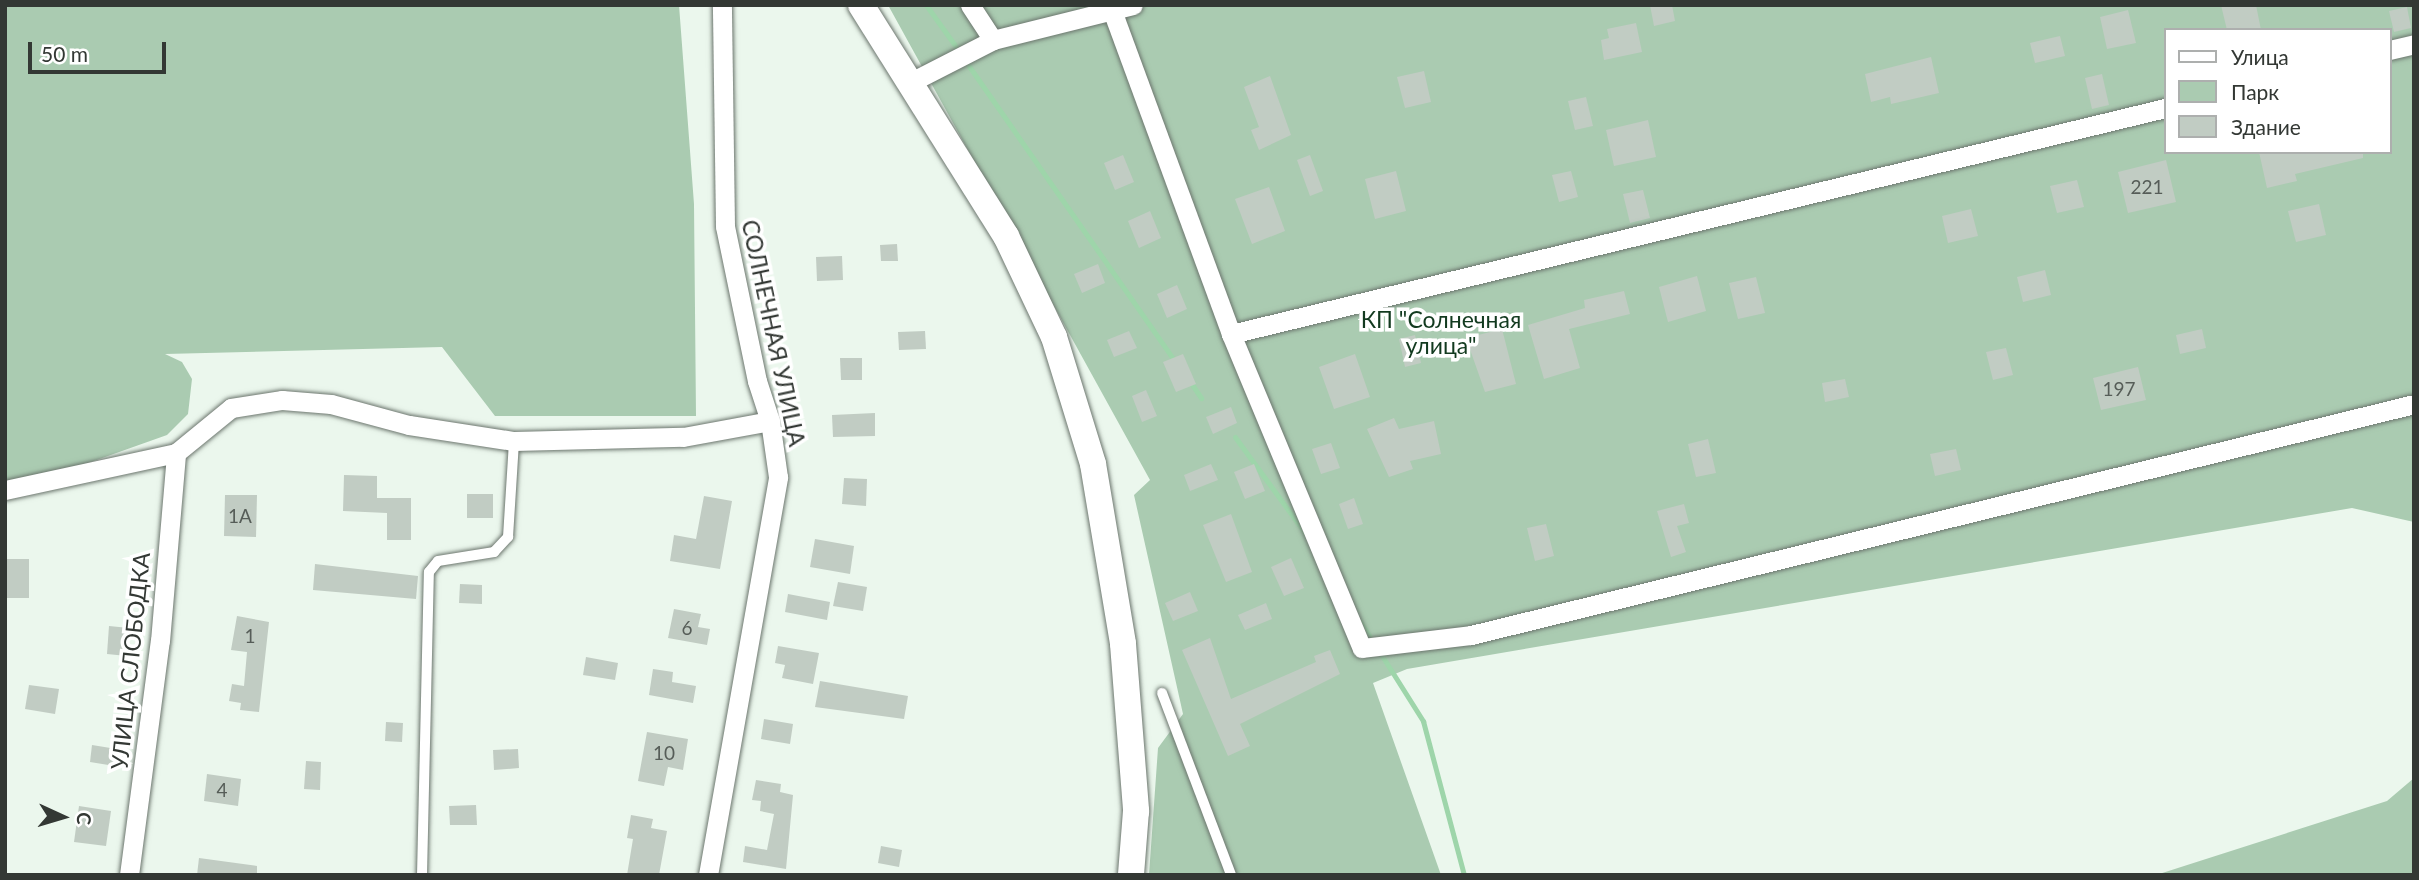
<!DOCTYPE html>
<meta charset="utf-8">
<style>
body{margin:0}
#map{position:relative;width:2419px;height:880px;overflow:hidden;background:#ebf7ed;font-family:Lato,sans-serif}
div>[style]{position:absolute}
[style*='--x']{left:calc(var(--x)*1px);top:calc(var(--y)*1px);width:calc(var(--w)*1px);rotate:calc(var(--a)*1deg)}
.green>*{inset:0;background:#aacbb1}
.stream>*{height:5px;margin:-2.5px;padding:0 2.5px;transform-origin:2.5px;border-radius:2.5px;background:#9ed5aa}
.building>*{inset:0;background:#c1ccc3}
.roads{filter:drop-shadow(0 0 2px #6c766e) drop-shadow(0 0 2px #6c766e)}
.lane>*{height:10px;margin:-5px;padding:0 5px;transform-origin:5px;border-radius:5px;background:#fff}
.street>*{height:19px;margin:-9.5px;padding:0 9.5px;transform-origin:9.5px;border-radius:9.5px;background:#fff}
.secondary>*{height:26px;margin:-13px;padding:0 13px;transform-origin:13px;border-radius:13px;background:#fff}
span{translate:-50% -50%;white-space:nowrap;text-align:center;line-height:1.15;-webkit-text-stroke:7px #fff;paint-order:stroke}
.number-label{font-size:19px;color:#565d58}
.number-label span{-webkit-text-stroke-width:0}
.park-label{font-size:23px;color:#123a1f}
.street-label{font-size:23px;color:#333834}
.frame{position:absolute;inset:0;border:7px solid #333834;pointer-events:none}
.legend{position:absolute;left:2164px;top:28px;width:228px;height:126px;box-sizing:border-box;background:#fff;border:2px solid #adafae;margin:0;padding:9px 12px;list-style:none;font-size:21px;color:#333834}
.legend li{display:flex;align-items:center;gap:14px;height:35px}
.legend b{width:35px;border:2px solid #adafae}
.north{position:absolute;left:28px;top:782px;width:70px;height:70px;-webkit-text-stroke:5px #fff;paint-order:stroke;rotate:94deg;font-size:19px;font-weight:700;line-height:28px;text-align:center;color:#333834}
.north::after{content:'';display:block;margin:auto;width:24px;height:32px;background:#333834;clip-path:polygon(50% 0,100% 100%,50% 72%,0 100%)}
.scale{position:absolute;left:28px;top:42px;width:138px;height:32px;box-sizing:border-box;border:4px solid #333834;border-top:0;padding-left:9px;font-size:21px;line-height:24px;white-space:nowrap;color:#333834;-webkit-text-stroke:5px #fff;paint-order:stroke}
</style>
<div id="map">
<div class="green">
<div style="clip-path:polygon(5px 5px,679px 5px,694px 204px,696px 416px,495px 416px,442px 347px,165px 354px,182px 362px,192px 379px,188px 414px,167px 435px,46px 478px,5px 483px)"></div>
<div style="clip-path:polygon(evenodd,888px 5px,2414px 5px,2414px 522px,2352px 508px,1407px 669px,1373px 683px,1441px 875px,1149px 875px,1158px 748px,1183px 714px,1134px 495px,1150px 480px,888px 5px,2165px 30px,2389px 30px,2389px 152px,2165px 152px,2165px 30px)"></div>
<div style="clip-path:polygon(2414px 778px,2414px 875px,2156px 875px,2387px 801px)"></div>
</div>
<div class="stream">
<div style="--x:926;--y:5;--w:57;--a:54.3"></div>
<div style="--x:964;--y:59;--w:372;--a:55.1"></div>
<div style="--x:1189;--y:380;--w:22;--a:56"></div>
<div style="--x:1235;--y:437;--w:119;--a:53.9"></div>
<div style="--x:1360;--y:621;--w:26;--a:58"></div>
<div style="--x:1379;--y:651;--w:83;--a:57.8"></div>
<div style="--x:1423;--y:721;--w:159;--a:75.1"></div>
</div>
<div class="building">
<div style="clip-path:polygon(1650px 5px,1672px 5px,1675px 21px,1654px 26px)"></div>
<div style="clip-path:polygon(2221px 5px,2256px 5px,2261px 30px,2227px 30px)"></div>
<div style="clip-path:polygon(2407px 7px,2411px 28px,2394px 32px,2389px 11px)"></div>
<div style="clip-path:polygon(2128px 10px,2136px 43px,2107px 49px,2100px 17px)"></div>
<div style="clip-path:polygon(1636px 23px,1642px 52px,1604px 60px,1601px 40px,1609px 38px,1607px 29px)"></div>
<div style="clip-path:polygon(2060px 36px,2065px 56px,2035px 63px,2030px 43px)"></div>
<div style="clip-path:polygon(1931px 57px,1939px 93px,1891px 104px,1890px 97px,1871px 102px,1865px 74px)"></div>
<div style="clip-path:polygon(1424px 71px,1431px 102px,1405px 108px,1397px 77px)"></div>
<div style="clip-path:polygon(2102px 74px,2109px 105px,2092px 109px,2085px 78px)"></div>
<div style="clip-path:polygon(1270px 76px,1291px 135px,1259px 150px,1251px 130px,1259px 127px,1244px 87px)"></div>
<div style="clip-path:polygon(1586px 97px,1593px 126px,1575px 130px,1568px 101px)"></div>
<div style="clip-path:polygon(1648px 120px,1656px 157px,1614px 166px,1606px 130px)"></div>
<div style="clip-path:polygon(2259px 152px,2363px 152px,2363px 158px,2295px 174px,2297px 181px,2267px 188px)"></div>
<div style="clip-path:polygon(1123px 155px,1134px 182px,1115px 190px,1104px 163px)"></div>
<div style="clip-path:polygon(1310px 155px,1323px 191px,1310px 196px,1297px 160px)"></div>
<div style="clip-path:polygon(2166px 160px,2176px 202px,2128px 213px,2118px 172px)"></div>
<div style="clip-path:polygon(1396px 171px,1406px 211px,1375px 219px,1365px 179px)"></div>
<div style="clip-path:polygon(1571px 171px,1578px 197px,1559px 202px,1552px 175px)"></div>
<div style="clip-path:polygon(2077px 180px,2084px 207px,2057px 213px,2050px 186px)"></div>
<div style="clip-path:polygon(1269px 187px,1285px 231px,1252px 244px,1235px 199px)"></div>
<div style="clip-path:polygon(1643px 190px,1650px 218px,1630px 223px,1623px 194px)"></div>
<div style="clip-path:polygon(2319px 204px,2326px 235px,2296px 242px,2288px 211px)"></div>
<div style="clip-path:polygon(1971px 209px,1978px 236px,1948px 243px,1942px 216px)"></div>
<div style="clip-path:polygon(1150px 211px,1161px 238px,1139px 248px,1128px 221px)"></div>
<div style="clip-path:polygon(897px 244px,898px 261px,881px 261px,880px 245px)"></div>
<div style="clip-path:polygon(842px 256px,843px 280px,817px 281px,816px 257px)"></div>
<div style="clip-path:polygon(1098px 264px,1105px 283px,1082px 293px,1074px 274px)"></div>
<div style="clip-path:polygon(2045px 270px,2051px 295px,2023px 302px,2017px 277px)"></div>
<div style="clip-path:polygon(1697px 276px,1706px 311px,1668px 322px,1659px 287px)"></div>
<div style="clip-path:polygon(1756px 277px,1765px 313px,1738px 319px,1729px 283px)"></div>
<div style="clip-path:polygon(1177px 285px,1187px 309px,1167px 318px,1157px 294px)"></div>
<div style="clip-path:polygon(1624px 291px,1630px 314px,1569px 329px,1580px 368px,1544px 379px,1528px 325px,1585px 308px,1584px 300px)"></div>
<div style="clip-path:polygon(1502px 329px,1516px 384px,1485px 392px,1466px 338px)"></div>
<div style="clip-path:polygon(2202px 329px,2206px 348px,2180px 354px,2176px 335px)"></div>
<div style="clip-path:polygon(925px 331px,926px 349px,899px 350px,898px 332px)"></div>
<div style="clip-path:polygon(1129px 331px,1137px 348px,1114px 357px,1107px 340px)"></div>
<div style="clip-path:polygon(1415px 335px,1421px 363px,1405px 367px,1399px 339px)"></div>
<div style="clip-path:polygon(2006px 348px,2013px 375px,1993px 380px,1986px 352px)"></div>
<div style="clip-path:polygon(1183px 354px,1196px 384px,1176px 392px,1163px 362px)"></div>
<div style="clip-path:polygon(1355px 354px,1370px 397px,1334px 409px,1319px 367px)"></div>
<div style="clip-path:polygon(840px 358px,862px 358px,862px 380px,841px 380px)"></div>
<div style="clip-path:polygon(2138px 367px,2146px 400px,2101px 410px,2093px 378px)"></div>
<div style="clip-path:polygon(1845px 379px,1849px 397px,1825px 402px,1822px 383px)"></div>
<div style="clip-path:polygon(1146px 390px,1157px 416px,1142px 422px,1132px 396px)"></div>
<div style="clip-path:polygon(1231px 407px,1237px 423px,1213px 434px,1206px 417px)"></div>
<div style="clip-path:polygon(875px 413px,875px 436px,833px 437px,832px 415px)"></div>
<div style="clip-path:polygon(1394px 418px,1399px 429px,1434px 421px,1441px 454px,1410px 461px,1413px 469px,1389px 477px,1367px 429px)"></div>
<div style="clip-path:polygon(1708px 439px,1716px 473px,1696px 477px,1688px 444px)"></div>
<div style="clip-path:polygon(1331px 443px,1340px 468px,1321px 474px,1312px 449px)"></div>
<div style="clip-path:polygon(1956px 449px,1961px 470px,1935px 476px,1930px 454px)"></div>
<div style="clip-path:polygon(1211px 464px,1218px 480px,1190px 491px,1184px 475px)"></div>
<div style="clip-path:polygon(1254px 464px,1265px 491px,1245px 499px,1234px 472px)"></div>
<div style="clip-path:polygon(344px 475px,377px 476px,377px 498px,411px 498px,411px 540px,387px 540px,387px 513px,343px 511px)"></div>
<div style="clip-path:polygon(844px 478px,867px 479px,866px 506px,842px 504px)"></div>
<div style="clip-path:polygon(467px 494px,493px 494px,493px 518px,467px 518px)"></div>
<div style="clip-path:polygon(225px 495px,257px 495px,256px 537px,224px 536px)"></div>
<div style="clip-path:polygon(704px 496px,732px 501px,720px 569px,670px 561px,674px 535px,696px 539px)"></div>
<div style="clip-path:polygon(1354px 498px,1363px 524px,1348px 529px,1339px 504px)"></div>
<div style="clip-path:polygon(1684px 504px,1689px 523px,1677px 526px,1686px 552px,1671px 557px,1657px 511px)"></div>
<div style="clip-path:polygon(1231px 514px,1252px 572px,1226px 582px,1203px 525px)"></div>
<div style="clip-path:polygon(1546px 524px,1554px 556px,1535px 561px,1527px 528px)"></div>
<div style="clip-path:polygon(815px 539px,854px 546px,850px 574px,810px 567px)"></div>
<div style="clip-path:polygon(1291px 558px,1304px 588px,1284px 596px,1271px 567px)"></div>
<div style="clip-path:polygon(5px 559px,29px 559px,29px 598px,5px 598px)"></div>
<div style="clip-path:polygon(315px 564px,418px 576px,416px 599px,313px 590px)"></div>
<div style="clip-path:polygon(838px 582px,867px 587px,863px 611px,833px 606px)"></div>
<div style="clip-path:polygon(460px 584px,482px 585px,482px 604px,459px 603px)"></div>
<div style="clip-path:polygon(1190px 592px,1198px 611px,1173px 621px,1165px 603px)"></div>
<div style="clip-path:polygon(788px 594px,830px 602px,827px 620px,785px 612px)"></div>
<div style="clip-path:polygon(1266px 603px,1272px 619px,1245px 630px,1238px 615px)"></div>
<div style="clip-path:polygon(674px 609px,701px 614px,698px 627px,710px 629px,707px 645px,668px 638px)"></div>
<div style="clip-path:polygon(237px 616px,269px 622px,259px 712px,240px 710px,241px 703px,229px 701px,232px 684px,244px 686px,247px 652px,231px 650px)"></div>
<div style="clip-path:polygon(109px 626px,129px 628px,127px 656px,107px 654px)"></div>
<div style="clip-path:polygon(1210px 638px,1231px 699px,1316px 662px,1314px 656px,1330px 650px,1340px 674px,1240px 724px,1250px 746px,1228px 756px,1182px 650px)"></div>
<div style="clip-path:polygon(778px 646px,819px 653px,813px 684px,782px 678px,785px 665px,775px 663px)"></div>
<div style="clip-path:polygon(586px 657px,618px 663px,615px 680px,583px 675px)"></div>
<div style="clip-path:polygon(653px 669px,673px 672px,672px 682px,696px 686px,693px 703px,649px 695px)"></div>
<div style="clip-path:polygon(820px 681px,908px 696px,904px 719px,815px 707px)"></div>
<div style="clip-path:polygon(29px 685px,59px 689px,55px 714px,25px 709px)"></div>
<div style="clip-path:polygon(764px 719px,793px 724px,790px 744px,761px 739px)"></div>
<div style="clip-path:polygon(386px 722px,403px 723px,402px 742px,385px 741px)"></div>
<div style="clip-path:polygon(647px 732px,688px 739px,683px 770px,668px 767px,664px 786px,638px 781px)"></div>
<div style="clip-path:polygon(92px 745px,129px 751px,127px 768px,90px 762px)"></div>
<div style="clip-path:polygon(518px 749px,519px 768px,494px 770px,493px 750px)"></div>
<div style="clip-path:polygon(306px 761px,321px 762px,320px 790px,304px 789px)"></div>
<div style="clip-path:polygon(207px 774px,241px 779px,238px 806px,204px 801px)"></div>
<div style="clip-path:polygon(756px 780px,781px 784px,780px 792px,793px 795px,786px 869px,743px 862px,745px 846px,767px 850px,774px 814px,760px 811px,761px 801px,752px 800px)"></div>
<div style="clip-path:polygon(476px 805px,477px 825px,450px 825px,449px 806px)"></div>
<div style="clip-path:polygon(79px 806px,111px 811px,106px 846px,74px 842px)"></div>
<div style="clip-path:polygon(631px 815px,653px 819px,651px 828px,667px 831px,659px 875px,627px 875px,633px 839px,627px 838px)"></div>
<div style="clip-path:polygon(881px 846px,902px 850px,899px 867px,878px 863px)"></div>
<div style="clip-path:polygon(199px 858px,257px 866px,257px 875px,197px 875px)"></div>
</div>
<div class="roads">
<div class="lane">
<div style="--x:1162;--y:693;--w:195;--a:69.2"></div>
<div style="--x:422;--y:875;--w:303;--a:-88.7"></div>
<div style="--x:429;--y:572;--w:14;--a:-51"></div>
<div style="--x:438;--y:561;--w:57;--a:-9.1"></div>
<div style="--x:494;--y:552;--w:21;--a:-47"></div>
<div style="--x:508;--y:537;--w:96;--a:-86.4"></div>
</div>
<div class="street">
<div style="--x:970;--y:5;--w:42;--a:56.7"></div>
<div style="--x:1110;--y:5;--w:351;--a:69.8"></div>
<div style="--x:1231;--y:334;--w:961;--a:-13.6"></div>
<div style="--x:2389;--y:50;--w:26;--a:-13"></div>
<div style="--x:913;--y:81;--w:90;--a:-27.1"></div>
<div style="--x:993;--y:40;--w:144;--a:-14"></div>
<div style="--x:1231;--y:334;--w:340;--a:67.4"></div>
<div style="--x:1362;--y:648;--w:110;--a:-6.8"></div>
<div style="--x:1471;--y:635;--w:971;--a:-13.76"></div>
<div style="--x:5;--y:490;--w:175;--a:-12.2"></div>
<div style="--x:176;--y:453;--w:71;--a:-39.3"></div>
<div style="--x:231;--y:408;--w:52;--a:-8.9"></div>
<div style="--x:282;--y:400;--w:49;--a:4.7"></div>
<div style="--x:331;--y:404;--w:81;--a:15.1"></div>
<div style="--x:409;--y:425;--w:106;--a:8.7"></div>
<div style="--x:514;--y:441;--w:169;--a:-1.4"></div>
<div style="--x:683;--y:437;--w:88;--a:-10.4"></div>
<div style="--x:129;--y:875;--w:236;--a:-82.5"></div>
<div style="--x:160;--y:641;--w:189;--a:-85.1"></div>
<div style="--x:708;--y:875;--w:404;--a:-80"></div>
<div style="--x:778;--y:477;--w:57;--a:-98.1"></div>
<div style="--x:770;--y:421;--w:42;--a:-108"></div>
<div style="--x:757;--y:381;--w:158;--a:-101.7"></div>
<div style="--x:725;--y:226;--w:221;--a:-90.8"></div>
</div>
<div class="secondary">
<div style="--x:861;--y:5;--w:273;--a:57.9"></div>
<div style="--x:1006;--y:236;--w:112;--a:64.6"></div>
<div style="--x:1054;--y:337;--w:133;--a:72.9"></div>
<div style="--x:1093;--y:464;--w:182;--a:80.5"></div>
<div style="--x:1123;--y:644;--w:168;--a:85.5"></div>
<div style="--x:1136;--y:811;--w:64;--a:94.5"></div>
</div>
</div>
<div class="number-label">
<span style="left:2147px;top:187px">221</span>
<span style="left:2119px;top:389px">197</span>
<span style="left:240px;top:516px">1А</span>
<span style="left:687px;top:628px">6</span>
<span style="left:250px;top:636px">1</span>
<span style="left:664px;top:753px">10</span>
<span style="left:222px;top:790px">4</span>
</div>
<div class="park-label">
<span style="left:1441px;top:332px">КП "Солнечная<br>улица"</span>
</div>
<div class="street-label">
<span style="left:774px;top:333px;rotate:78deg">СОЛНЕЧНАЯ УЛИЦА</span>
<span style="left:130px;top:661px;rotate:-84deg">УЛИЦА СЛОБОДКА</span>
</div>
<div class="frame"></div>
<ul class="legend">
<li><b style="height:9px;background:#fff"></b>Улица</li>
<li><b style="height:19px;background:#aacbb1"></b>Парк</li>
<li><b style="height:19px;background:#c1ccc3"></b>Здание</li>
</ul>
<div class="north">С</div>
<div class="scale">50 m</div>
</div>
